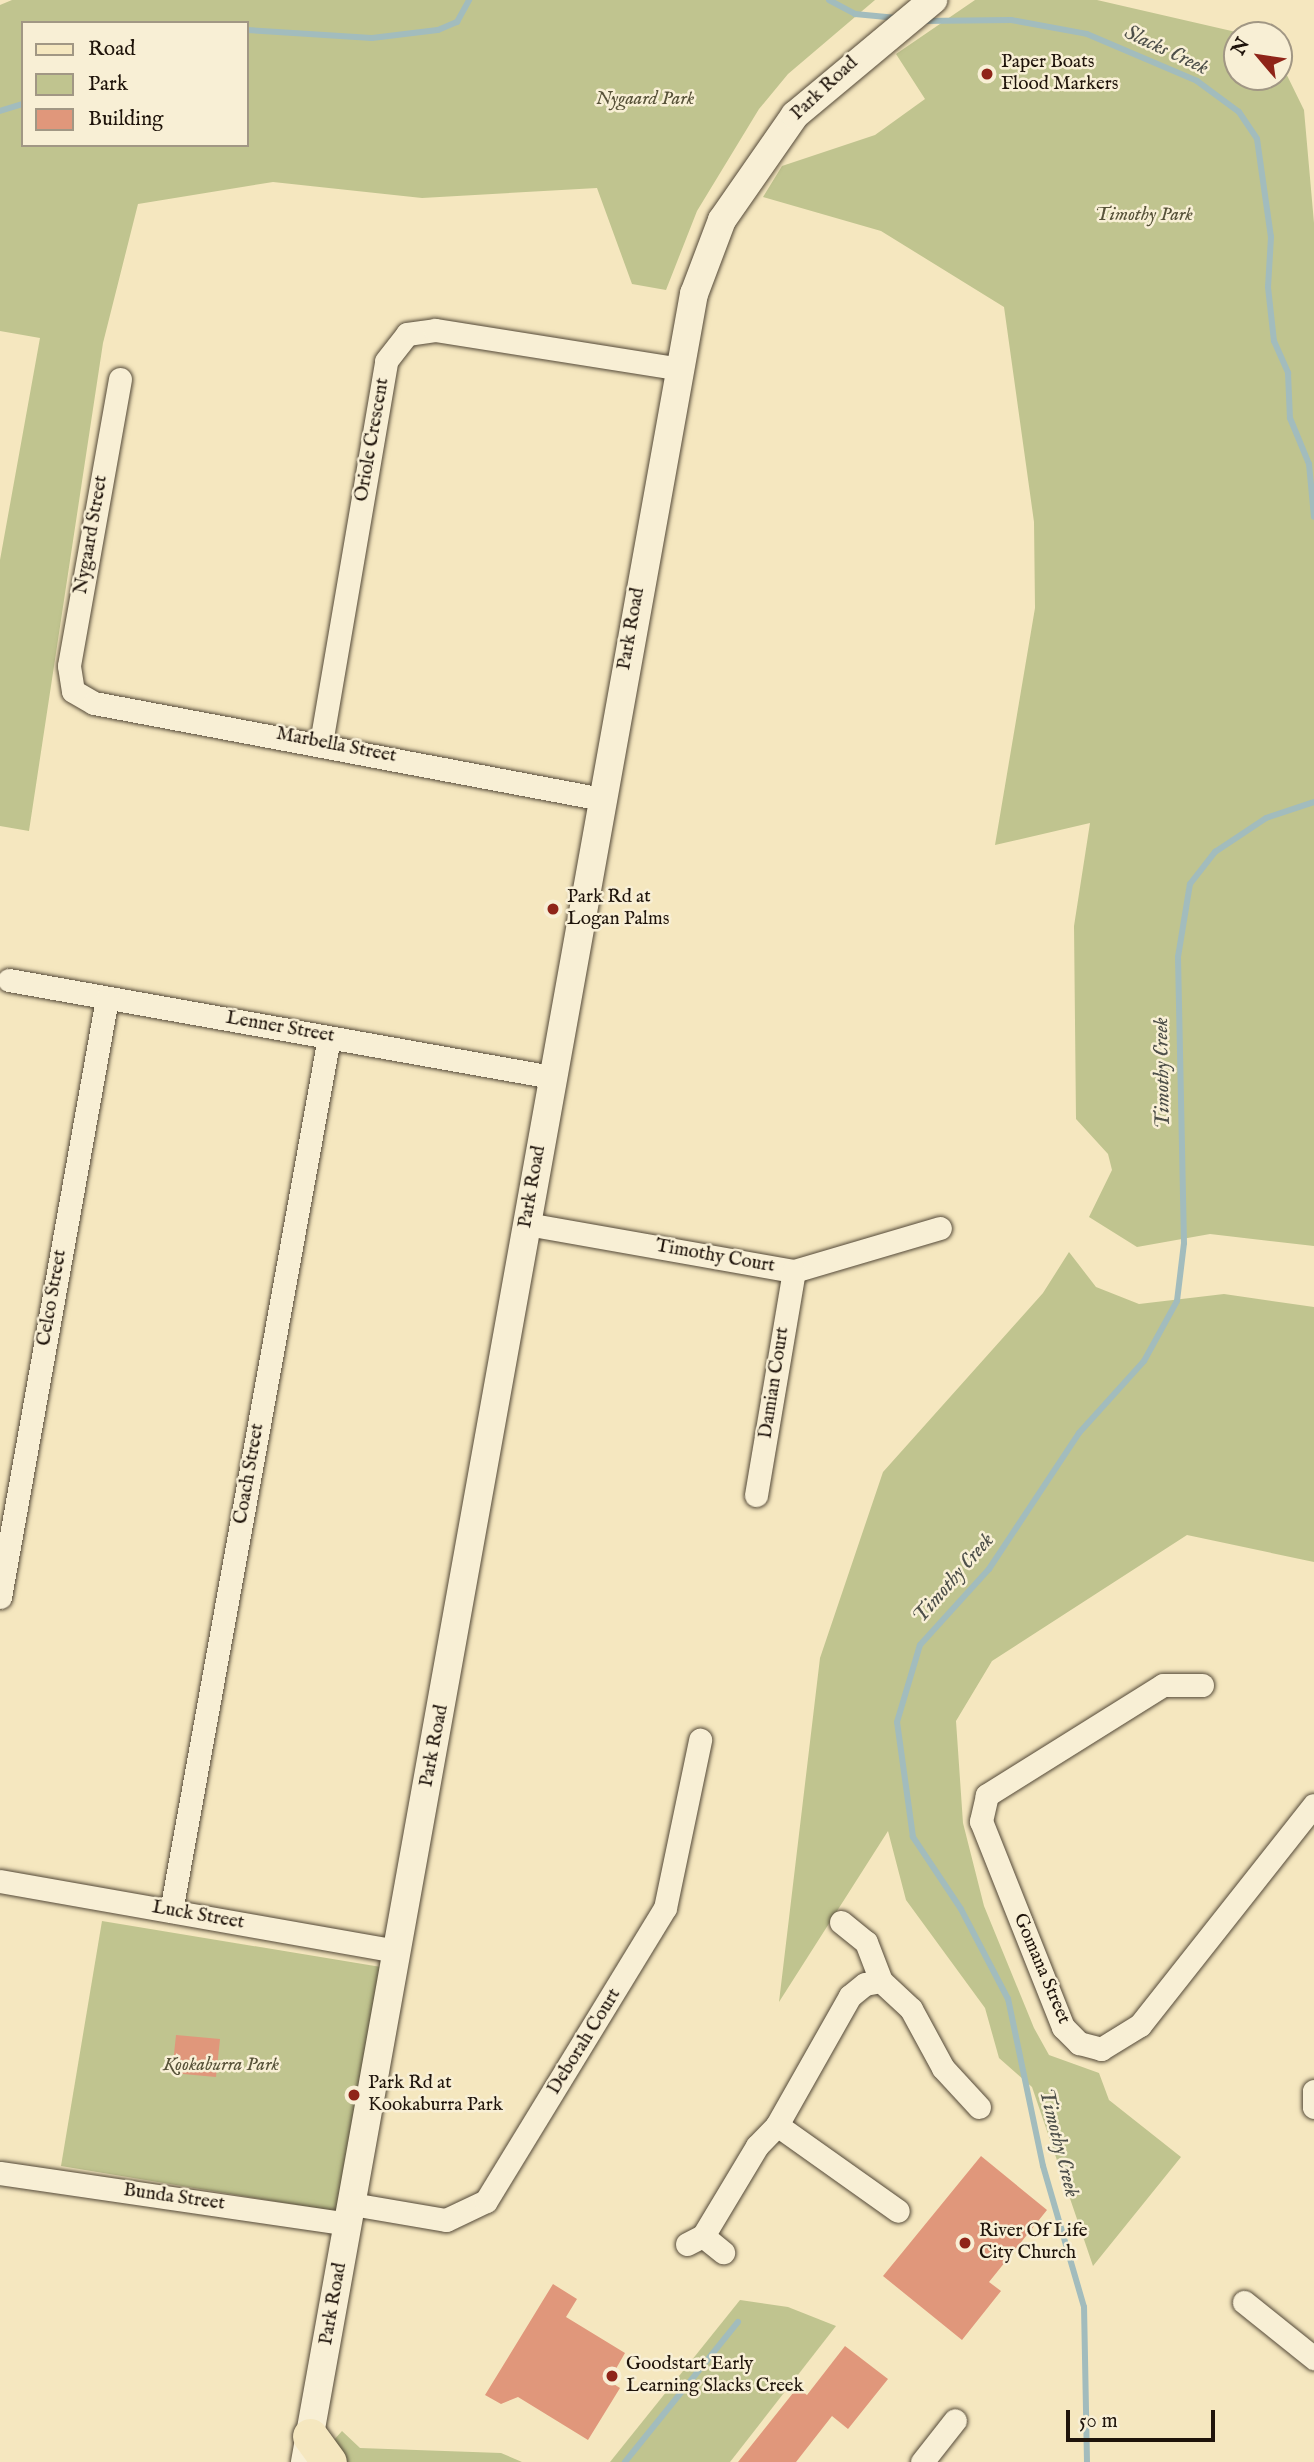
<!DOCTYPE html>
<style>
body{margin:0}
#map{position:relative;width:1314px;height:2462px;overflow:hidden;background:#f5e7bf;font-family:"IM FELL English",serif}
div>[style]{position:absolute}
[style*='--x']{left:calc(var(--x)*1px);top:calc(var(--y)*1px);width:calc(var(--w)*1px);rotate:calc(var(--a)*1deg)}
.green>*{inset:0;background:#c0c48f}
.stream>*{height:6px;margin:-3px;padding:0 3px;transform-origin:3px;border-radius:3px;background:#a2bcbd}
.building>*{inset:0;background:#e0977b}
.roads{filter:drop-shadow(0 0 2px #544938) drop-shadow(0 0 2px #544938)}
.minor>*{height:23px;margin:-11.5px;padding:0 11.5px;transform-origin:11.5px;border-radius:11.5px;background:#f8efd5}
.tertiary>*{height:28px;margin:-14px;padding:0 14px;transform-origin:14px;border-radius:14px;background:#f8efd5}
.primary>*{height:35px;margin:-17.5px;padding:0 17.5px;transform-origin:17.5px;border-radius:17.5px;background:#f5e7bf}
.dots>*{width:19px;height:19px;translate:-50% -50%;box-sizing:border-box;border:4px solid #f8efd5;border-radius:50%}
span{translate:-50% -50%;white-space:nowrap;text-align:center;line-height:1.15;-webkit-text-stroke:5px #f8efd5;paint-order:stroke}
.poi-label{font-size:19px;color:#1f140b}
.left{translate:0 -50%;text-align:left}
.street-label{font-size:19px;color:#1f140b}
.park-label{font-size:19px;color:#575239;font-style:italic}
.water-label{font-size:21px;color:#4d4f49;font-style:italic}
.legend{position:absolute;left:21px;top:21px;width:228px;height:126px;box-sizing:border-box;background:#f8efd5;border:2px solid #a19784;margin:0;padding:9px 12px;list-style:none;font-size:21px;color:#1f140b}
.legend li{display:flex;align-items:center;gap:14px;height:35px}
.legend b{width:35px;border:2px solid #a19784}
.north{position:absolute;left:1223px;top:21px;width:70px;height:70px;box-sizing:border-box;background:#f8efd5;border:2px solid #a19784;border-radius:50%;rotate:299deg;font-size:19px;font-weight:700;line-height:28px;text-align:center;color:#1f140b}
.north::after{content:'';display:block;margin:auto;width:24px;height:32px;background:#8f2418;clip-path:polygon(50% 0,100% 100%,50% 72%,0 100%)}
.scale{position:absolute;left:1066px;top:2410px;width:149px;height:32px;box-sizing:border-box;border:4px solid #1f140b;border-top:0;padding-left:9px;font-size:21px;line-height:24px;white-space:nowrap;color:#1f140b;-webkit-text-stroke:5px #f8efd5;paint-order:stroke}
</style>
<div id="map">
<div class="green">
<div style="clip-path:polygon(evenodd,12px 0,875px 0,788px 74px,759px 109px,697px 211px,666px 290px,632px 284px,597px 188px,422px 198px,273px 182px,138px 204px,103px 343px,29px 831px,0 826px,0 560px,40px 338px,0 331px,0 5px,12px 0,23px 23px,247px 23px,247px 145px,23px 145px,23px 23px)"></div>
<div style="clip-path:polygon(975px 0,1097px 0,1249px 35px,1237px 35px,1237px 77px,1279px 77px,1279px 59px,1304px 110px,1314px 223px,1314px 1246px,1210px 1234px,1137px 1247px,1089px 1217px,1112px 1170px,1108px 1154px,1076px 1119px,1074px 926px,1090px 823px,995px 845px,1035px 608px,1034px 522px,1004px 307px,881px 231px,763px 197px,782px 166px,875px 135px,925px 99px,896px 54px)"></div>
<div style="clip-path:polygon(1069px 1252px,1096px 1287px,1139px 1304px,1224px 1294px,1314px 1307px,1314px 1562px,1187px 1535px,992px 1661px,956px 1721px,963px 1823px,984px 1906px,1034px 2028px,1049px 2055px,1099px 2073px,1109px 2100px,1181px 2157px,1093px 2266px,1032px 2087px,999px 2058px,985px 2008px,906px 1900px,888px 1831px,779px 2002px,820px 1658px,883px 1472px,1043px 1293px)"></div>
<div style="clip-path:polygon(102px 1921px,381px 1967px,340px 2212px,61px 2166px)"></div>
<div style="clip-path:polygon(740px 2300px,788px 2307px,836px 2326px,730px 2462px,610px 2462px)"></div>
<div style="clip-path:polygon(342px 2431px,360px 2448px,501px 2453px,522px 2462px,339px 2462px,333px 2441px)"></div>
</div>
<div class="stream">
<div style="--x:829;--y:0;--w:30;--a:28"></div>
<div style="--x:855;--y:14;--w:42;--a:5.4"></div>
<div style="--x:922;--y:21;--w:89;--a:-0.6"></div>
<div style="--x:1011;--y:20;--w:77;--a:10.4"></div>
<div style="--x:1087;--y:34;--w:120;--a:23.1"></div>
<div style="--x:1197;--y:81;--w:52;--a:36.4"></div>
<div style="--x:1239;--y:112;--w:32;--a:56"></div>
<div style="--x:1257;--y:139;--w:99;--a:81.9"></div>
<div style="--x:1271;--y:237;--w:50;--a:93.4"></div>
<div style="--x:1268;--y:287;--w:54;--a:83.7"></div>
<div style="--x:1274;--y:341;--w:35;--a:66"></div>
<div style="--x:1288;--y:373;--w:45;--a:87.5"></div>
<div style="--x:1290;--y:418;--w:50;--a:67.6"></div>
<div style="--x:1309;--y:464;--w:53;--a:84.6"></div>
<div style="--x:247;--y:30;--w:125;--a:3.7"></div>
<div style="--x:372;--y:38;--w:66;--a:-6.9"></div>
<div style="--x:438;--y:30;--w:21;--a:-23"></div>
<div style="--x:457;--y:22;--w:25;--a:-61"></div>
<div style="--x:0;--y:111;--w:24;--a:-17"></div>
<div style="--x:625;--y:2462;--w:180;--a:-51.1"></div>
<div style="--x:1087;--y:2462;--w:155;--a:-91.1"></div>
<div style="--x:1084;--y:2307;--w:147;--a:-106.2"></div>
<div style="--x:1043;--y:2166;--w:171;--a:-101.8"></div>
<div style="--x:1008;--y:1999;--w:102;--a:-117.6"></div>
<div style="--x:961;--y:1909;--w:87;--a:-123.7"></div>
<div style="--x:913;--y:1837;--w:116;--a:-97.9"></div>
<div style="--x:897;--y:1722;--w:80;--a:-73.4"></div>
<div style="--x:920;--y:1645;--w:103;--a:-47.8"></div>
<div style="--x:989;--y:1569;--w:163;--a:-56.5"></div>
<div style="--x:1079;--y:1433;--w:97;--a:-47.9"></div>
<div style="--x:1144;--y:1361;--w:68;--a:-61.2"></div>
<div style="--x:1177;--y:1301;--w:58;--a:-83.1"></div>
<div style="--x:1184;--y:1243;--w:286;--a:-91.2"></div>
<div style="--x:1178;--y:957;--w:74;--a:-80.7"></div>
<div style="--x:1190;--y:884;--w:41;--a:-52"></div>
<div style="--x:1215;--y:852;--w:61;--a:-33.7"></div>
<div style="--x:1266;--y:818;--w:51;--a:-18.4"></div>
</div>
<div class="building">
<div style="clip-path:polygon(176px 2035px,220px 2039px,216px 2077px,172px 2073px)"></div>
<div style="clip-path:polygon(981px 2156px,1047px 2210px,989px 2282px,1001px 2291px,962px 2340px,883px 2276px)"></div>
<div style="clip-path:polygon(553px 2284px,577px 2299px,566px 2317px,625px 2353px,609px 2381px,620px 2388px,588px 2440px,518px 2397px,501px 2404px,485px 2395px)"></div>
<div style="clip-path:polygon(845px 2346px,888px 2379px,848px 2429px,832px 2416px,796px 2462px,738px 2462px,797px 2388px,807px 2395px)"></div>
</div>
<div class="roads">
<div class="minor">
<div style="--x:120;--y:379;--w:291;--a:100.1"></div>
<div style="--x:69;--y:666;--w:25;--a:81"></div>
<div style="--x:73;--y:691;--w:24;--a:30"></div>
<div style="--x:94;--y:703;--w:517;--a:10.7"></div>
<div style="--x:321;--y:743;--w:387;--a:-80.3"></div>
<div style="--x:386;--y:361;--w:34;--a:-52"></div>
<div style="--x:407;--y:334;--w:28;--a:-8"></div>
<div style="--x:435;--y:330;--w:249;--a:9"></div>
<div style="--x:9;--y:980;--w:552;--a:10.13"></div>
<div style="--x:527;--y:1224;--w:271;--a:10"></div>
<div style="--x:794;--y:1271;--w:152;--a:-16.4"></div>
<div style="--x:756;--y:1495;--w:227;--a:-80.4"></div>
<div style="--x:0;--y:1597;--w:608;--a:-79.87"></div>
<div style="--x:1202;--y:1685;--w:39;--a:180"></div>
<div style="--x:1163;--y:1685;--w:208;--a:148"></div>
<div style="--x:987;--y:1795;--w:27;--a:103"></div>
<div style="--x:981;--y:1821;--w:222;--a:68.3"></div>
<div style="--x:1063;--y:2027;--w:23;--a:45"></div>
<div style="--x:1079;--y:2043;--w:23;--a:15"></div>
<div style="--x:1101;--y:2049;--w:46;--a:-31.6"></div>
<div style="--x:1140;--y:2025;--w:280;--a:-51.7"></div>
<div style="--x:0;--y:1881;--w:402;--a:10"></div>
<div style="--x:171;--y:1911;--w:888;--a:-79.75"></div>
<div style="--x:841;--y:1922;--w:32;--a:39"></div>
<div style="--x:866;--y:1942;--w:42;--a:69"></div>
<div style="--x:1314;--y:2091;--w:16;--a:90"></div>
<div style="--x:777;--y:2125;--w:148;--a:35.4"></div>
<div style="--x:0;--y:2173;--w:352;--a:8.3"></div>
<div style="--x:352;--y:2204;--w:95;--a:9.7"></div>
<div style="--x:446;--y:2220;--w:44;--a:-25.4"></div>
<div style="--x:486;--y:2201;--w:343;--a:-58.6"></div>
<div style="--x:665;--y:1908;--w:172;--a:-78.2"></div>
<div style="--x:703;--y:2236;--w:105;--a:-59"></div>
<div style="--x:757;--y:2146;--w:29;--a:-46"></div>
<div style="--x:777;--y:2125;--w:148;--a:-60.5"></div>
<div style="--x:850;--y:1996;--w:19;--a:-39"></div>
<div style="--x:865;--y:1984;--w:16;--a:-11"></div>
<div style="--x:881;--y:1981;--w:41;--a:43"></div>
<div style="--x:911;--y:2009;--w:67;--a:61.5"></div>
<div style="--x:943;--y:2068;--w:53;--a:47.3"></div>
<div style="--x:687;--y:2244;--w:18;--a:-27"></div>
<div style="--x:703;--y:2236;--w:26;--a:39"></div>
<div style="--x:1244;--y:2302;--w:90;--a:38.7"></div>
<div style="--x:922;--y:2462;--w:53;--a:-51.8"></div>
</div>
<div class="tertiary">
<div style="--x:305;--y:2462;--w:2203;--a:-79.83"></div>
<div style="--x:694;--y:294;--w:79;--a:-69.3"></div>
<div style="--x:722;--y:220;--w:128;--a:-55.2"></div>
<div style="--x:795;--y:115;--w:180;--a:-39.8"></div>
</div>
<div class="primary">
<div style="--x:310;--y:2436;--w:32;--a:54"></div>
</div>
</div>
<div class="dots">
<div style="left:987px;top:74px;background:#8f2418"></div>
<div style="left:553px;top:909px;background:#8f2418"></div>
<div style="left:354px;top:2095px;background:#8f2418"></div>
<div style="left:965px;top:2243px;background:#8f2418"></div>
<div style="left:612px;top:2376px;background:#8f2418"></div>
</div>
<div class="poi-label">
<span class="left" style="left:1001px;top:74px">Paper Boats<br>Flood Markers</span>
<span class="left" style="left:567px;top:909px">Park Rd at<br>Logan Palms</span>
<span class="left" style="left:368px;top:2095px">Park Rd at<br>Kookaburra Park</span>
<span class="left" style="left:979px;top:2243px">River Of Life<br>City Church</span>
<span class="left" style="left:626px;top:2376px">Goodstart Early<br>Learning Slacks Creek</span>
</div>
<div class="street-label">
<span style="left:825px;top:89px;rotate:-43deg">Park Road</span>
<span style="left:373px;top:440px;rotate:-80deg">Oriole Crescent</span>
<span style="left:92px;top:535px;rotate:-80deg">Nygaard Street</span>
<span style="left:632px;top:629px;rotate:-80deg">Park Road</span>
<span style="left:336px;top:746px;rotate:11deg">Marbella Street</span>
<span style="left:280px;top:1028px;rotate:10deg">Lenner Street</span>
<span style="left:533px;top:1187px;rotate:-80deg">Park Road</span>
<span style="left:715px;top:1257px;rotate:10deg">Timothy Court</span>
<span style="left:53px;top:1298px;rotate:-80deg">Celco Street</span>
<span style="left:775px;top:1383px;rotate:-81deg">Damian Court</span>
<span style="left:250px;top:1474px;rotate:-80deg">Coach Street</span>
<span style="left:435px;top:1746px;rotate:-79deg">Park Road</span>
<span style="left:198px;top:1916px;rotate:10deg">Luck Street</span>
<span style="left:1041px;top:1969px;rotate:67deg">Gomana Street</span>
<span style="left:585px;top:2042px;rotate:-58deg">Deborah Court</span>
<span style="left:174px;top:2198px;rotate:8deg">Bunda Street</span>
<span style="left:334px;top:2304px;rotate:-80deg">Park Road</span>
</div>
<div class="park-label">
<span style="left:645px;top:100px">Nygaard Park</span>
<span style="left:1144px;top:216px">Timothy Park</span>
<span style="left:221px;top:2066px">Kookaburra Park</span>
</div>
<div class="water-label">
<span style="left:1166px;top:51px;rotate:25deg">Slacks Creek</span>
<span style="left:1163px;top:1073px;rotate:-91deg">Timothy Creek</span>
<span style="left:954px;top:1579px;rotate:-49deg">Timothy Creek</span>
<span style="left:1058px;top:2143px;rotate:76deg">Timothy Creek</span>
</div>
<ul class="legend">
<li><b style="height:9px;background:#f5e7bf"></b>Road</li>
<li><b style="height:19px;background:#c0c48f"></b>Park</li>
<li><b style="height:19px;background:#e0977b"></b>Building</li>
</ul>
<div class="north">N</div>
<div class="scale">50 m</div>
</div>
